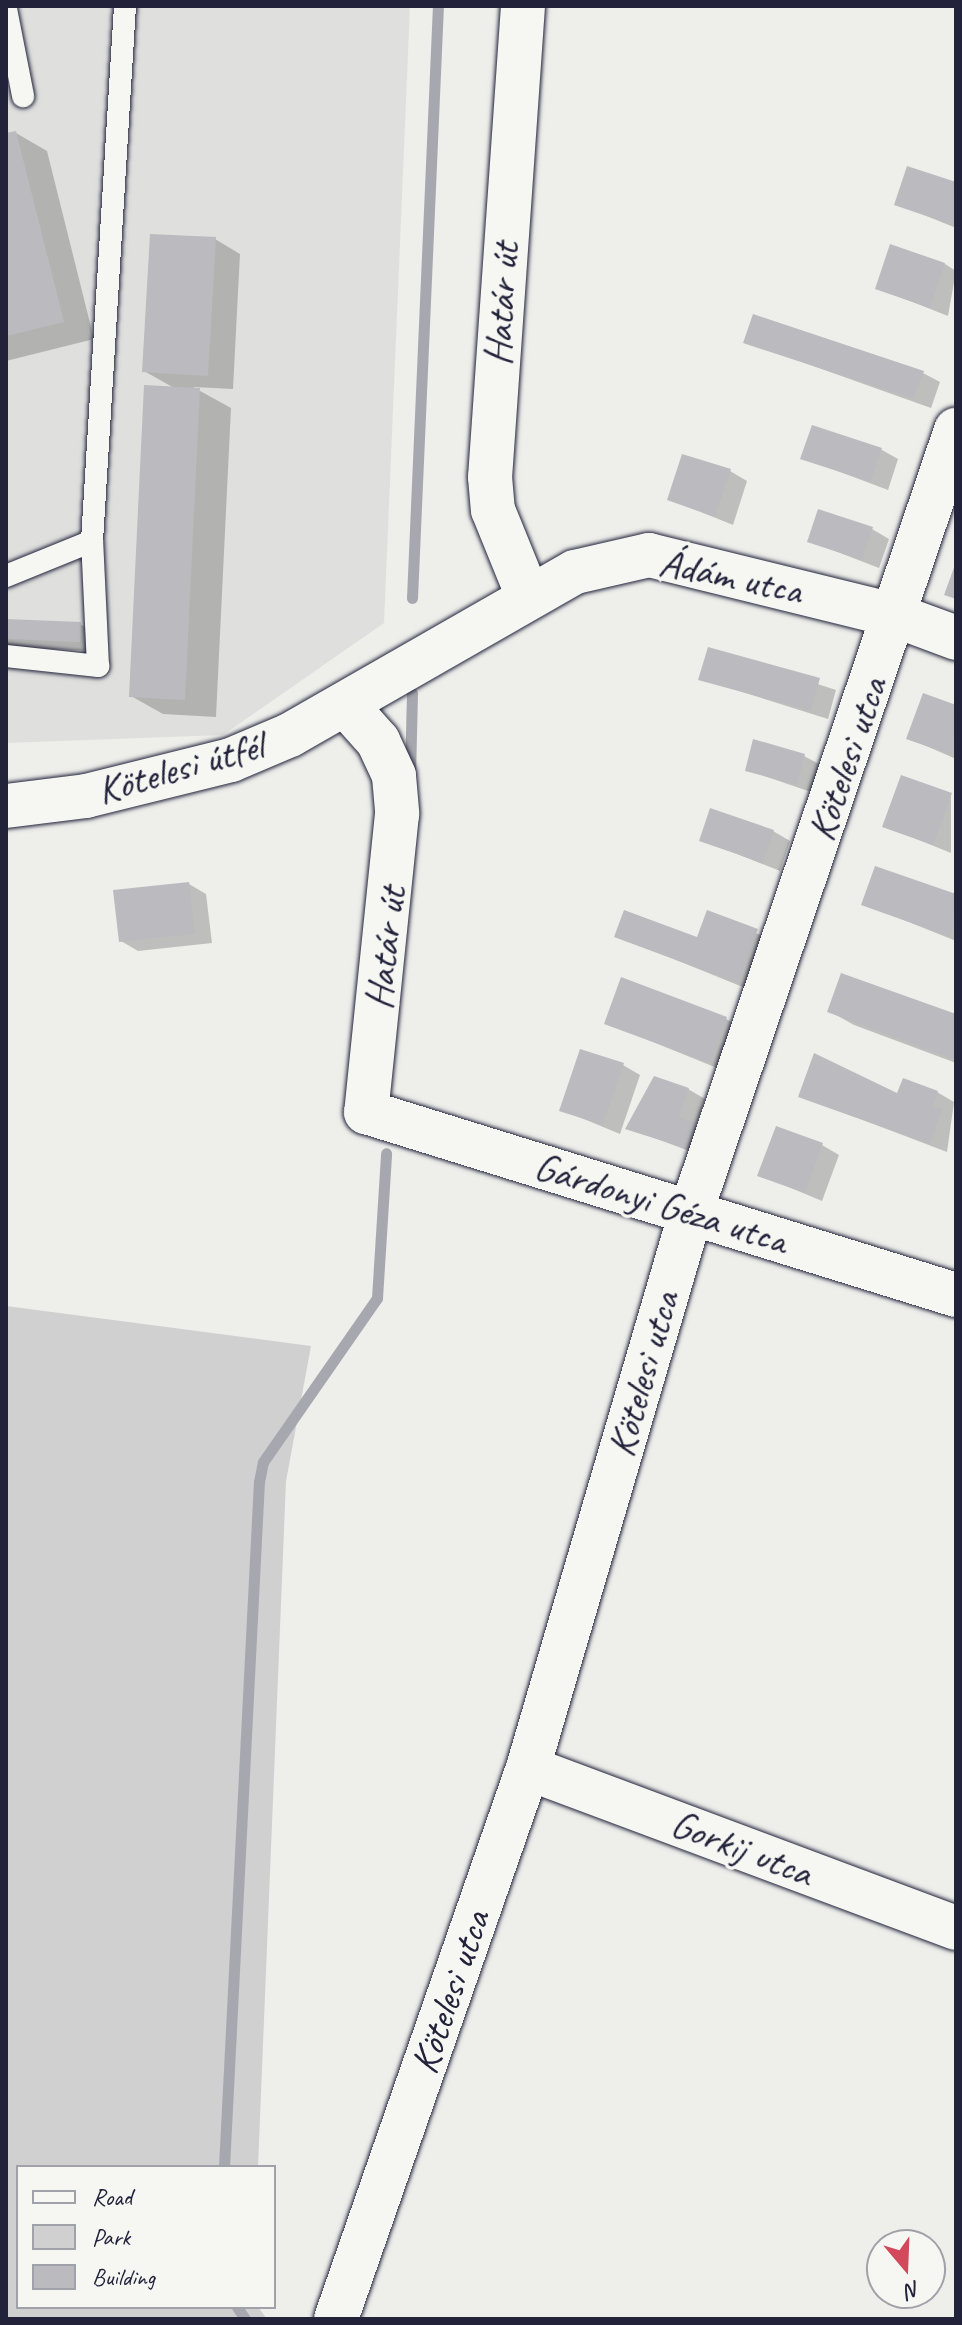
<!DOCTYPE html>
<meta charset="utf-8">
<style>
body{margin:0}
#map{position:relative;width:962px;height:2325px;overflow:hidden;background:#eeeeeb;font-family:Caveat,sans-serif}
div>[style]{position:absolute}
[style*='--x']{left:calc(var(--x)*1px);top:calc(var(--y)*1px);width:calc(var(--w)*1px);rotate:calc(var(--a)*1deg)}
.built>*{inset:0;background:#dfdfde}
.green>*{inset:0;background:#d0d0d1}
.shadow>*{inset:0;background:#0003}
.stream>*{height:11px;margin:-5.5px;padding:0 5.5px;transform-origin:5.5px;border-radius:5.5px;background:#a7a7af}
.building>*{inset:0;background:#bbbbbf}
.roads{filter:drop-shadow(0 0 2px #22223b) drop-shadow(0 0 2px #22223b)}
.service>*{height:22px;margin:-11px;padding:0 11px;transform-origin:11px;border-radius:11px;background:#f6f6f2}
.minor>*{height:44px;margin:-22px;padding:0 22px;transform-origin:22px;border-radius:22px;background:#f6f6f2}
span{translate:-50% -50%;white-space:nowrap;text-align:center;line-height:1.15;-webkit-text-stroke:7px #f6f6f2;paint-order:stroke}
.street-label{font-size:40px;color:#22223b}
.frame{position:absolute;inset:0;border:8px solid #22223b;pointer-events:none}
.legend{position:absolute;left:16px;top:2165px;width:260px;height:144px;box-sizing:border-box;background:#f6f6f2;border:2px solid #a1a1a9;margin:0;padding:10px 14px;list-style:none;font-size:24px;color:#22223b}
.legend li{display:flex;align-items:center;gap:16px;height:40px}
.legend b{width:40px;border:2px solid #a1a1a9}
.north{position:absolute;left:866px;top:2229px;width:80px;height:80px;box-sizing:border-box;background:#f6f6f2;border:2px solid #a1a1a9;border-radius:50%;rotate:161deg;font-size:22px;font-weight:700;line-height:32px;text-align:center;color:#22223b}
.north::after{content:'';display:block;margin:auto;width:28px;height:36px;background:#d1495b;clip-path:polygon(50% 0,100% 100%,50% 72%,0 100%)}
</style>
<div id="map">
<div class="built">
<div style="clip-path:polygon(6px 6px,410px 6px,384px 623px,223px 735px,6px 743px)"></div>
</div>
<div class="green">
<div style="clip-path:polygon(6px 1306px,311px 1346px,286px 1481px,258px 2167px,18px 2167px,18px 2307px,258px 2307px,267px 2319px,6px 2319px)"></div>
</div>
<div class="shadow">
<div style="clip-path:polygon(16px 133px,47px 151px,94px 339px,6px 361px,6px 135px)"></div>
<div style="clip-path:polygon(956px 184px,956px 228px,897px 204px)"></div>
<div style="clip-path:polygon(215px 239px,240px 254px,233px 389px,193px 387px,231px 408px,216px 717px,163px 714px,131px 696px,176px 389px,144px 371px)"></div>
<div style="clip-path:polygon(945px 264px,956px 271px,948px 316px,877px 288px)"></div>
<div style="clip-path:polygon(746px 342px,923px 373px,940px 382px,931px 408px)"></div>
<div style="clip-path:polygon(882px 450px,898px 459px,888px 490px,803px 458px)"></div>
<div style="clip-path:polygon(730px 471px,747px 481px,733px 525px,669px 499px)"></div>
<div style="clip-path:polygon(872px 529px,889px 539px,879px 568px,809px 541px)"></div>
<div style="clip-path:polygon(6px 621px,80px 624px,97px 634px,96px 651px,6px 647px)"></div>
<div style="clip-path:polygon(709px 649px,836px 690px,828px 719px,701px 679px)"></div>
<div style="clip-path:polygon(924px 695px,956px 707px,956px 759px,908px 738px)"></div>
<div style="clip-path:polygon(804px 756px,821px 765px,814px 793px,747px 770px)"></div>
<div style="clip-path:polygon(951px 795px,951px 853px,884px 826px)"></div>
<div style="clip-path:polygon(773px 831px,790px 841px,780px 871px,702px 840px)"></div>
<div style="clip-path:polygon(877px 868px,956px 896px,956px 941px,864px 904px)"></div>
<div style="clip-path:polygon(189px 884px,206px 894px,212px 943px,138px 951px,121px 941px)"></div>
<div style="clip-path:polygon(708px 913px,775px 941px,755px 992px,617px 936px,698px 940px)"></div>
<div style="clip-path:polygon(829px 1011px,956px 1016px,956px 1063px,854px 1025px)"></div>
<div style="clip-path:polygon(726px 1019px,743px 1028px,727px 1072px,606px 1023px)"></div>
<div style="clip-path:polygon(623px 1065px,640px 1075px,620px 1134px,562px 1110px)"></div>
<div style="clip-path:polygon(688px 1089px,705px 1099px,696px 1125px,712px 1134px,705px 1157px,628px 1128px)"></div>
<div style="clip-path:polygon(937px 1092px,954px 1102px,947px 1152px,800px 1096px)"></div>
<div style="clip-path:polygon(822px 1145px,839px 1155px,822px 1201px,760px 1175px)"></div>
</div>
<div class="stream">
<div style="--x:412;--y:598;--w:593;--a:-87.49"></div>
<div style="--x:410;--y:775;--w:82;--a:-88.6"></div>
<div style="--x:224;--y:2167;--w:686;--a:-87.08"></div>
<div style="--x:259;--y:1482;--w:20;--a:-79"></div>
<div style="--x:263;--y:1462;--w:200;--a:-55.2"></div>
<div style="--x:377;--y:1298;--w:145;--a:-86.4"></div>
<div style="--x:237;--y:2307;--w:14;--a:56"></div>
</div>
<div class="building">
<div style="clip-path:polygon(16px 131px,64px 322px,6px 336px,6px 133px)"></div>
<div style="clip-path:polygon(907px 166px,956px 182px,956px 226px,894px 205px)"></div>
<div style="clip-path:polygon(150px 234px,216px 237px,208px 376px,142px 372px)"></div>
<div style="clip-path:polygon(890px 244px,945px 263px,930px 308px,875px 289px)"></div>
<div style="clip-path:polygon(753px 314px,924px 371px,914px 399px,743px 343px)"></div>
<div style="clip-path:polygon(144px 385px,200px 388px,185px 700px,129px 697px)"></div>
<div style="clip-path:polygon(812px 425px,882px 448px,871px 482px,800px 459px)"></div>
<div style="clip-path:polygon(682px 454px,731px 469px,715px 517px,667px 500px)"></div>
<div style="clip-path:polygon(818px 509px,873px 527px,862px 560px,807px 542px)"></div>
<div style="clip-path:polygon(956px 562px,956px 599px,944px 595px)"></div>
<div style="clip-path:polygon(6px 619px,81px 622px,80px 642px,6px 639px)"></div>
<div style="clip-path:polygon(708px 647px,820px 678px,811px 711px,698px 680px)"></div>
<div style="clip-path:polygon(923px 693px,956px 705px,952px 755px,906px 739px)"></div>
<div style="clip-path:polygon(753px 739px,805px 754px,797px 785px,745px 771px)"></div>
<div style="clip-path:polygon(901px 775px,952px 793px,933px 845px,882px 827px)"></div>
<div style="clip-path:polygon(710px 808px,774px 830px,763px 863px,699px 841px)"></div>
<div style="clip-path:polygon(875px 866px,956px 894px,951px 937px,861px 905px)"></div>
<div style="clip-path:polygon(189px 882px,195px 934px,119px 942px,113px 890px)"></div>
<div style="clip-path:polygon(624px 910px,697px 937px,707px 910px,758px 929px,738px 983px,614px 937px)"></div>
<div style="clip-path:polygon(841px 973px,956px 1014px,956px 1060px,827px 1012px)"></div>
<div style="clip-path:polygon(621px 977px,727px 1017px,710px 1063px,604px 1024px)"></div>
<div style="clip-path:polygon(580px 1049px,624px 1063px,603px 1125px,559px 1111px)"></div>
<div style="clip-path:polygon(814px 1053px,897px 1093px,903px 1078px,938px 1091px,933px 1106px,942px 1109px,930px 1144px,798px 1097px)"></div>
<div style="clip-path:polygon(654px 1076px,689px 1088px,679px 1117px,696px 1123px,688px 1149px,625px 1129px)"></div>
<div style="clip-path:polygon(776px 1126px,823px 1143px,805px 1193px,757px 1176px)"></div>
</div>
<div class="roads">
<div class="service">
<div style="--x:6;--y:9;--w:89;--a:78.9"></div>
<div style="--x:6;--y:576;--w:93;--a:-22.1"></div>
<div style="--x:6;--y:656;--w:93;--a:6.2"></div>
<div style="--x:98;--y:666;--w:125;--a:-92.7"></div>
<div style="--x:92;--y:541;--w:536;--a:-86.47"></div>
</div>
<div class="minor">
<div style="--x:523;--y:6;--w:472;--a:94"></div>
<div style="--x:490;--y:477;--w:33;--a:85"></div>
<div style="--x:493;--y:510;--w:93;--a:67.9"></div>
<div style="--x:345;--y:704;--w:50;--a:48.3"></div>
<div style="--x:378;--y:741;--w:38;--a:65"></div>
<div style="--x:394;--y:776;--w:38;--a:85"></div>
<div style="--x:397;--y:814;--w:300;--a:95.9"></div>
<div style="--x:366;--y:1112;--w:618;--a:17.23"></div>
<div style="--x:6;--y:806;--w:81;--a:-7.1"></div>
<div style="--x:86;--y:796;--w:149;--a:-13.9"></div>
<div style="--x:231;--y:760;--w:64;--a:-23"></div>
<div style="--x:290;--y:735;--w:328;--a:-29.8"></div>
<div style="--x:575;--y:572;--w:76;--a:-12.9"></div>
<div style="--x:649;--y:555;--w:255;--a:13.8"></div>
<div style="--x:897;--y:616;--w:63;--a:20.4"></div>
<div style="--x:528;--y:1768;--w:457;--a:20.5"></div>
<div style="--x:336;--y:2319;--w:583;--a:-70.79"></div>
<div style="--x:528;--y:1768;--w:579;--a:-73.66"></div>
<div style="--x:691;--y:1212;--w:826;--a:-71.28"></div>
</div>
</div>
<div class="street-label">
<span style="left:501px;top:304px;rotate:-86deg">Határ út</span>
<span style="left:731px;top:576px;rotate:12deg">Ádám utca</span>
<span style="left:847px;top:759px;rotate:-71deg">Kötelesi utca</span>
<span style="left:180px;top:768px;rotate:-16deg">Kötelesi útfél</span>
<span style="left:385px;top:948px;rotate:-83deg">Határ út</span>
<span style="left:661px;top:1203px;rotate:17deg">Gárdonyi Géza utca</span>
<span style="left:643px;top:1374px;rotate:-74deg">Kötelesi utca</span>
<span style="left:742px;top:1848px;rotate:21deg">Gorkij utca</span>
<span style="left:450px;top:1992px;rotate:-71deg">Kötelesi utca</span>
</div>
<div class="frame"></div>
<ul class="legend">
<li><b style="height:10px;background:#f6f6f2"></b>Road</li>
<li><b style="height:22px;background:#d0d0d1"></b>Park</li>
<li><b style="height:22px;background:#bbbbbf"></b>Building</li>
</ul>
<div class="north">N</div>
</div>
